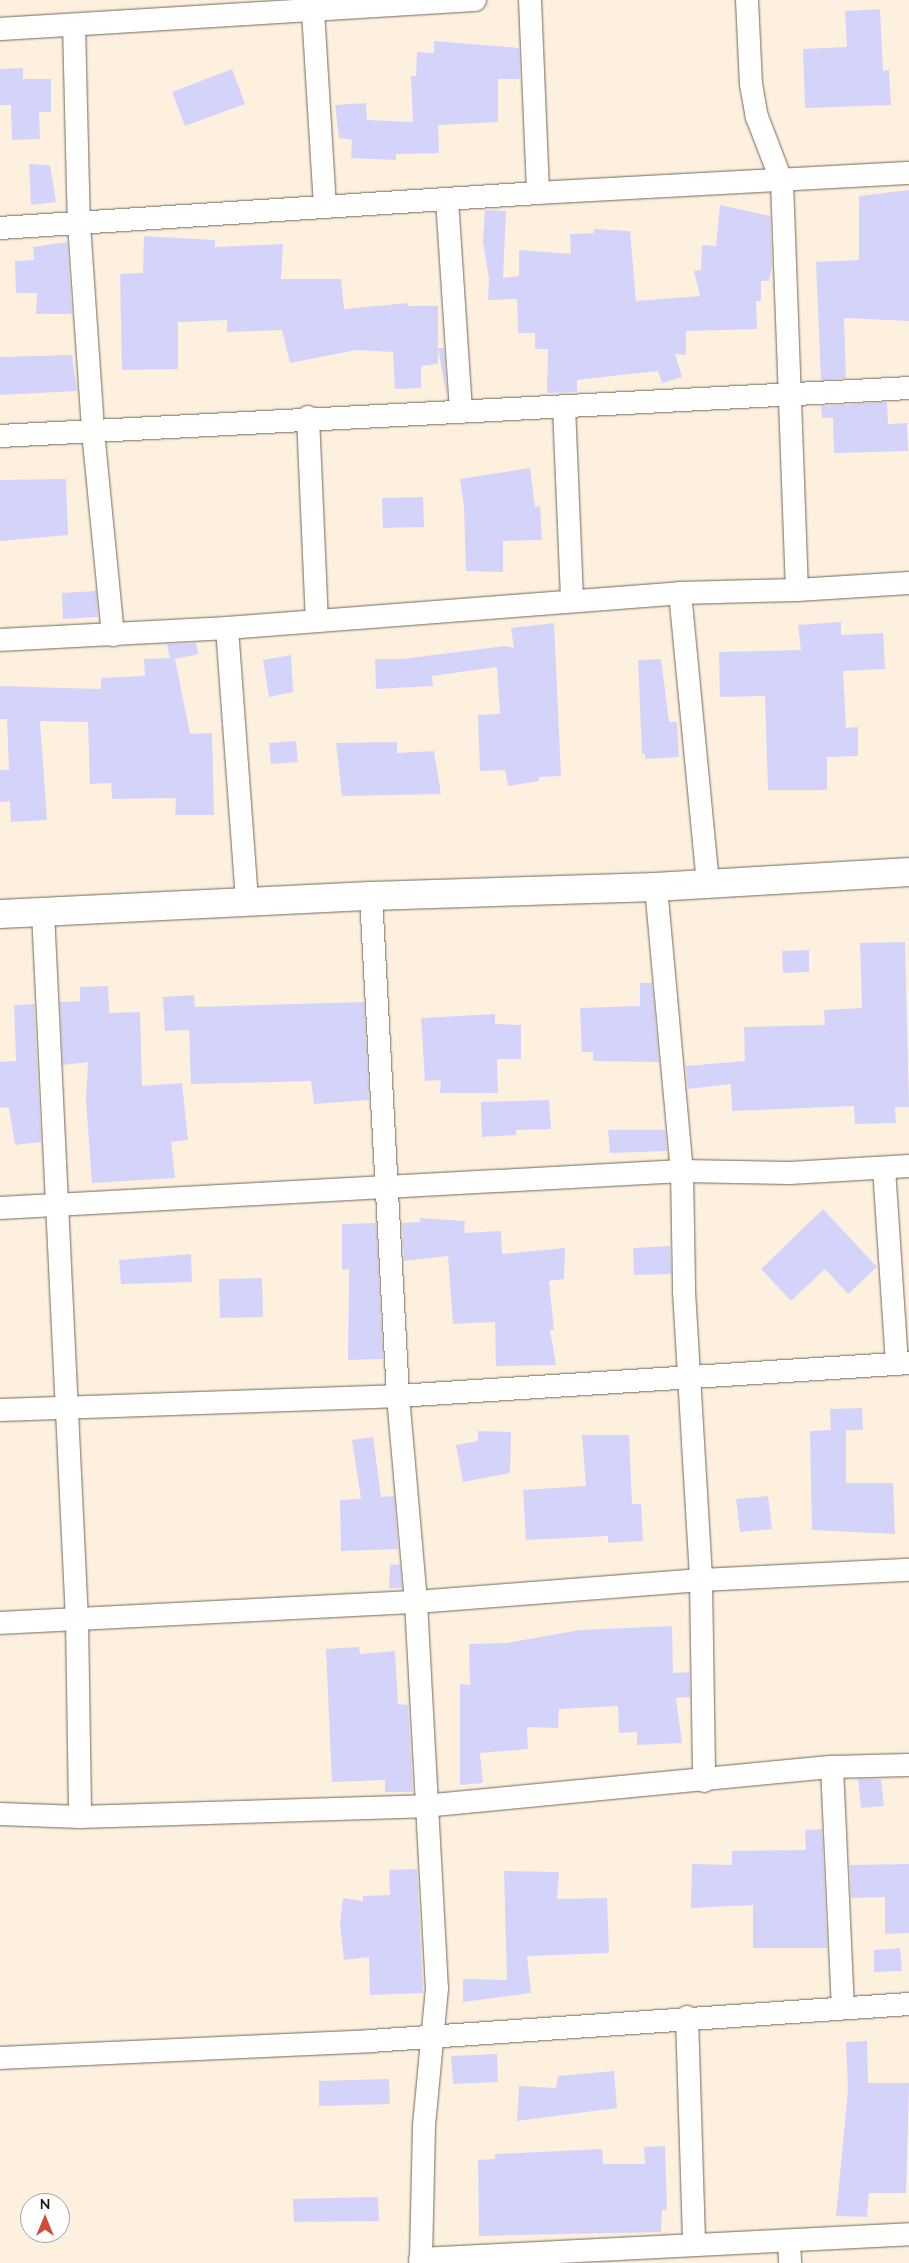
<!DOCTYPE html>
<style>
body{margin:0}
#map{position:relative;width:909px;height:2263px;overflow:hidden;background:#fef0df;font-family:Mulish,sans-serif}
div>[style]{position:absolute}
[style*='--x']{left:calc(var(--x)*1px);top:calc(var(--y)*1px);width:calc(var(--w)*1px);rotate:calc(var(--a)*1deg)}
.building>*{inset:0;background:#d4d4fa}
.roads{filter:drop-shadow(0 0 1px #746859) drop-shadow(0 0 1px #746859)}
.street>*{height:22px;margin:-11px;padding:0 11px;transform-origin:11px;border-radius:11px;background:#fff}
.secondary>*{height:28px;margin:-14px;padding:0 14px;transform-origin:14px;border-radius:14px;background:#fff}
span{translate:-50% -50%;white-space:nowrap;text-align:center;line-height:1.15;-webkit-text-stroke:4px #fff;paint-order:stroke}
.north{position:absolute;left:20px;top:2193px;width:50px;height:50px;box-sizing:border-box;background:#fff;border:1px solid #a3a19f;border-radius:50%;rotate:0deg;font-size:14px;font-weight:700;line-height:20px;text-align:center;color:#19150f}
.north::after{content:'';display:block;margin:auto;width:18px;height:22px;background:#d54937;clip-path:polygon(50% 0,100% 100%,50% 72%,0 100%)}
</style>
<div id="map">
<div class="building">
<div style="clip-path:polygon(880px 9px,883px 71px,889px 70px,891px 105px,805px 108px,803px 49px,847px 47px,845px 11px)"></div>
<div style="clip-path:polygon(434px 41px,519px 48px,520px 79px,498px 79px,498px 122px,438px 125px,439px 153px,396px 154px,396px 160px,351px 158px,352px 140px,339px 138px,335px 105px,366px 103px,367px 120px,413px 122px,411px 76px,416px 76px,417px 52px,434px 53px)"></div>
<div style="clip-path:polygon(23px 68px,23px 79px,51px 79px,51px 112px,39px 112px,40px 139px,12px 140px,11px 105px,0 105px,0 69px)"></div>
<div style="clip-path:polygon(232px 69px,245px 104px,185px 126px,172px 92px)"></div>
<div style="clip-path:polygon(29px 164px,50px 165px,56px 202px,31px 205px)"></div>
<div style="clip-path:polygon(909px 190px,909px 321px,844px 318px,846px 378px,821px 380px,816px 262px,859px 260px,859px 196px)"></div>
<div style="clip-path:polygon(720px 205px,770px 216px,772px 265px,769px 281px,761px 281px,761px 301px,756px 301px,757px 329px,686px 331px,686px 355px,675px 354px,682px 377px,662px 383px,658px 371px,577px 380px,577px 392px,547px 393px,548px 349px,535px 349px,535px 333px,518px 333px,517px 299px,488px 300px,489px 279px,483px 242px,485px 210px,506px 211px,503px 278px,519px 276px,519px 250px,571px 254px,570px 234px,594px 233px,594px 229px,630px 231px,636px 301px,700px 296px,694px 271px,701px 270px,702px 245px,716px 246px)"></div>
<div style="clip-path:polygon(144px 236px,215px 240px,215px 247px,283px 244px,281px 279px,341px 279px,344px 309px,408px 303px,408px 306px,438px 306px,438px 348px,444px 348px,447px 399px,438px 348px,438px 364px,421px 366px,421px 388px,395px 389px,393px 352px,356px 350px,290px 363px,282px 330px,227px 332px,227px 320px,178px 322px,178px 369px,122px 370px,120px 274px,143px 273px)"></div>
<div style="clip-path:polygon(67px 242px,72px 314px,36px 314px,37px 293px,16px 293px,15px 261px,34px 260px,33px 247px)"></div>
<div style="clip-path:polygon(72px 355px,77px 391px,0 395px,0 357px)"></div>
<div style="clip-path:polygon(887px 402px,888px 424px,907px 423px,908px 451px,834px 453px,833px 418px,822px 418px,821px 406px)"></div>
<div style="clip-path:polygon(530px 468px,535px 507px,540px 506px,542px 540px,503px 541px,503px 572px,466px 571px,464px 507px,460px 479px)"></div>
<div style="clip-path:polygon(66px 479px,68px 535px,0 541px,0 480px)"></div>
<div style="clip-path:polygon(423px 497px,424px 527px,383px 528px,382px 498px)"></div>
<div style="clip-path:polygon(96px 591px,98px 617px,63px 619px,62px 593px)"></div>
<div style="clip-path:polygon(841px 622px,841px 635px,883px 633px,885px 669px,843px 671px,846px 728px,858px 727px,858px 756px,827px 757px,827px 790px,768px 790px,765px 696px,720px 697px,719px 652px,801px 650px,798px 625px)"></div>
<div style="clip-path:polygon(554px 623px,561px 776px,539px 777px,539px 781px,508px 786px,505px 770px,480px 771px,478px 715px,500px 714px,497px 667px,432px 676px,433px 686px,376px 689px,375px 659px,402px 659px,505px 646px,514px 648px,511px 628px)"></div>
<div style="clip-path:polygon(196px 643px,198px 654px,175px 659px,190px 734px,212px 733px,214px 815px,175px 815px,176px 798px,112px 799px,111px 783px,90px 784px,88px 722px,40px 721px,47px 820px,11px 822px,10px 801px,0 802px,0 770px,9px 770px,7px 719px,0 719px,0 686px,101px 689px,101px 678px,145px 676px,144px 659px,170px 658px,167px 644px)"></div>
<div style="clip-path:polygon(291px 655px,293px 692px,269px 697px,263px 660px)"></div>
<div style="clip-path:polygon(661px 659px,669px 722px,677px 722px,679px 757px,645px 759px,645px 754px,642px 754px,638px 660px)"></div>
<div style="clip-path:polygon(296px 741px,298px 762px,271px 764px,269px 743px)"></div>
<div style="clip-path:polygon(397px 742px,397px 753px,434px 751px,441px 794px,342px 796px,336px 743px)"></div>
<div style="clip-path:polygon(905px 942px,909px 1107px,895px 1107px,896px 1123px,855px 1124px,854px 1106px,732px 1111px,731px 1084px,688px 1089px,686px 1066px,745px 1061px,744px 1027px,825px 1025px,824px 1010px,862px 1008px,860px 943px)"></div>
<div style="clip-path:polygon(809px 950px,809px 972px,783px 973px,782px 951px)"></div>
<div style="clip-path:polygon(640px 983px,652px 983px,659px 1062px,593px 1061px,593px 1052px,582px 1052px,580px 1008px,640px 1006px)"></div>
<div style="clip-path:polygon(108px 986px,109px 1013px,140px 1012px,142px 1086px,182px 1083px,188px 1140px,171px 1142px,175px 1178px,92px 1183px,86px 1100px,88px 1062px,63px 1065px,60px 1002px,80px 1001px,80px 987px)"></div>
<div style="clip-path:polygon(194px 995px,195px 1007px,364px 1002px,369px 1100px,314px 1104px,311px 1081px,191px 1084px,189px 1030px,165px 1031px,163px 997px)"></div>
<div style="clip-path:polygon(34px 1004px,41px 1142px,15px 1145px,9px 1108px,0 1107px,0 1062px,16px 1061px,14px 1005px)"></div>
<div style="clip-path:polygon(495px 1014px,495px 1024px,521px 1025px,521px 1059px,497px 1059px,498px 1093px,440px 1093px,441px 1080px,425px 1081px,421px 1018px)"></div>
<div style="clip-path:polygon(549px 1100px,551px 1129px,516px 1130px,516px 1135px,482px 1137px,481px 1102px)"></div>
<div style="clip-path:polygon(608px 1130px,665px 1130px,667px 1151px,610px 1153px)"></div>
<div style="clip-path:polygon(823px 1209px,877px 1267px,848px 1294px,825px 1269px,791px 1301px,761px 1269px)"></div>
<div style="clip-path:polygon(420px 1218px,465px 1221px,464px 1233px,501px 1231px,502px 1254px,565px 1248px,564px 1279px,549px 1281px,554px 1330px,550px 1330px,556px 1365px,496px 1366px,495px 1322px,453px 1324px,448px 1256px,404px 1261px,402px 1223px,420px 1222px)"></div>
<div style="clip-path:polygon(376px 1223px,383px 1359px,348px 1360px,349px 1269px,342px 1270px,342px 1224px)"></div>
<div style="clip-path:polygon(670px 1246px,671px 1274px,634px 1275px,633px 1248px)"></div>
<div style="clip-path:polygon(191px 1254px,192px 1282px,121px 1284px,119px 1260px)"></div>
<div style="clip-path:polygon(262px 1278px,263px 1317px,220px 1318px,219px 1279px)"></div>
<div style="clip-path:polygon(862px 1408px,863px 1430px,846px 1430px,846px 1483px,893px 1483px,895px 1534px,812px 1530px,810px 1431px,831px 1430px,830px 1409px)"></div>
<div style="clip-path:polygon(478px 1431px,511px 1432px,510px 1473px,463px 1482px,456px 1445px,478px 1441px)"></div>
<div style="clip-path:polygon(582px 1435px,629px 1435px,632px 1504px,641px 1504px,643px 1541px,608px 1543px,608px 1536px,526px 1540px,523px 1490px,586px 1486px)"></div>
<div style="clip-path:polygon(373px 1437px,381px 1497px,394px 1496px,398px 1549px,341px 1551px,340px 1500px,361px 1499px,352px 1440px)"></div>
<div style="clip-path:polygon(768px 1496px,772px 1529px,740px 1532px,736px 1499px)"></div>
<div style="clip-path:polygon(390px 1564px,400px 1565px,402px 1588px,389px 1588px)"></div>
<div style="clip-path:polygon(672px 1626px,673px 1673px,689px 1672px,690px 1697px,676px 1698px,682px 1743px,637px 1745px,637px 1732px,619px 1733px,618px 1706px,559px 1709px,558px 1728px,527px 1727px,528px 1749px,480px 1753px,483px 1783px,460px 1785px,460px 1684px,470px 1685px,469px 1644px,507px 1643px,580px 1630px)"></div>
<div style="clip-path:polygon(359px 1647px,360px 1654px,395px 1651px,398px 1704px,408px 1705px,413px 1792px,385px 1792px,385px 1780px,332px 1782px,326px 1649px)"></div>
<div style="clip-path:polygon(858px 1779px,881px 1779px,884px 1806px,861px 1808px)"></div>
<div style="clip-path:polygon(822px 1829px,827px 1948px,753px 1948px,753px 1905px,691px 1908px,692px 1864px,732px 1865px,732px 1851px,806px 1850px,805px 1830px)"></div>
<div style="clip-path:polygon(909px 1864px,909px 1933px,885px 1934px,885px 1897px,851px 1898px,850px 1865px)"></div>
<div style="clip-path:polygon(417px 1869px,423px 1993px,370px 1995px,369px 1957px,344px 1960px,340px 1924px,343px 1898px,363px 1901px,363px 1896px,390px 1895px,389px 1870px)"></div>
<div style="clip-path:polygon(504px 1871px,559px 1872px,557px 1899px,607px 1898px,609px 1953px,527px 1956px,531px 1993px,463px 2002px,463px 1979px,507px 1980px)"></div>
<div style="clip-path:polygon(900px 1948px,902px 1971px,874px 1972px,874px 1950px)"></div>
<div style="clip-path:polygon(867px 2041px,868px 2083px,909px 2083px,906px 2193px,869px 2193px,867px 2217px,836px 2216px,848px 2090px,846px 2042px)"></div>
<div style="clip-path:polygon(497px 2054px,498px 2082px,453px 2084px,451px 2056px)"></div>
<div style="clip-path:polygon(614px 2071px,617px 2108px,517px 2121px,519px 2086px,556px 2088px,558px 2076px)"></div>
<div style="clip-path:polygon(389px 2079px,390px 2104px,319px 2106px,319px 2081px)"></div>
<div style="clip-path:polygon(665px 2146px,667px 2210px,662px 2210px,661px 2232px,479px 2236px,478px 2160px,495px 2159px,495px 2154px,602px 2149px,603px 2164px,645px 2164px,644px 2147px)"></div>
<div style="clip-path:polygon(378px 2197px,379px 2221px,294px 2222px,293px 2199px)"></div>
</div>
<div class="roads">
<div class="street">
<div style="--x:530;--y:0;--w:193;--a:87.6"></div>
<div style="--x:747;--y:0;--w:84;--a:87.3"></div>
<div style="--x:751;--y:84;--w:34;--a:80"></div>
<div style="--x:757;--y:117;--w:70;--a:69"></div>
<div style="--x:782;--y:182;--w:408;--a:87.9"></div>
<div style="--x:313;--y:11;--w:195;--a:86.5"></div>
<div style="--x:74;--y:25;--w:199;--a:88.6"></div>
<div style="--x:79;--y:224;--w:207;--a:86.1"></div>
<div style="--x:93;--y:431;--w:205;--a:84.4"></div>
<div style="--x:0;--y:29;--w:476;--a:-3.5"></div>
<div style="--x:447;--y:200;--w:209;--a:86.2"></div>
<div style="--x:0;--y:228;--w:539;--a:-3.72"></div>
<div style="--x:538;--y:193;--w:372;--a:-3.1"></div>
<div style="--x:564;--y:407;--w:193;--a:87.6"></div>
<div style="--x:308;--y:417;--w:204;--a:87.5"></div>
<div style="--x:0;--y:436;--w:910;--a:-3.02"></div>
<div style="--x:680;--y:593;--w:292;--a:84.5"></div>
<div style="--x:227;--y:628;--w:274;--a:85.8"></div>
<div style="--x:0;--y:640;--w:227;--a:-3"></div>
<div style="--x:227;--y:628;--w:454;--a:-4.4"></div>
<div style="--x:680;--y:593;--w:117;--a:-1.5"></div>
<div style="--x:797;--y:590;--w:112;--a:-3.6"></div>
<div style="--x:656;--y:887;--w:285;--a:84.8"></div>
<div style="--x:682;--y:1171;--w:120;--a:89"></div>
<div style="--x:684;--y:1291;--w:289;--a:86.6"></div>
<div style="--x:701;--y:1580;--w:201;--a:89.1"></div>
<div style="--x:371;--y:896;--w:501;--a:86.91"></div>
<div style="--x:398;--y:1396;--w:207;--a:85"></div>
<div style="--x:416;--y:1602;--w:387;--a:86.9"></div>
<div style="--x:437;--y:1988;--w:139;--a:95.4"></div>
<div style="--x:424;--y:2126;--w:137;--a:91.3"></div>
<div style="--x:43;--y:912;--w:708;--a:87.25"></div>
<div style="--x:77;--y:1619;--w:198;--a:89.1"></div>
<div style="--x:884;--y:1168;--w:196;--a:86.2"></div>
<div style="--x:0;--y:1208;--w:683;--a:-3.11"></div>
<div style="--x:682;--y:1171;--w:108;--a:1.1"></div>
<div style="--x:790;--y:1173;--w:119;--a:-3.4"></div>
<div style="--x:0;--y:1410;--w:398;--a:-2"></div>
<div style="--x:398;--y:1396;--w:512;--a:-3.69"></div>
<div style="--x:0;--y:1623;--w:417;--a:-2.9"></div>
<div style="--x:416;--y:1602;--w:286;--a:-4.4"></div>
<div style="--x:701;--y:1580;--w:208;--a:-2.8"></div>
<div style="--x:832;--y:1767;--w:239;--a:87.4"></div>
<div style="--x:0;--y:1814;--w:80;--a:2.1"></div>
<div style="--x:80;--y:1817;--w:344;--a:-1.8"></div>
<div style="--x:424;--y:1806;--w:410;--a:-5.5"></div>
<div style="--x:832;--y:1767;--w:77;--a:-1.5"></div>
<div style="--x:687;--y:2017;--w:228;--a:88.2"></div>
<div style="--x:0;--y:2058;--w:370;--a:-2.6"></div>
<div style="--x:370;--y:2041;--w:540;--a:-3.93"></div>
<div style="--x:789;--y:2241;--w:22;--a:87"></div>
<div style="--x:420;--y:2259;--w:490;--a:-2.9"></div>
</div>
<div class="secondary">
<div style="--x:0;--y:914;--w:371;--a:-2.8"></div>
<div style="--x:371;--y:896;--w:285;--a:-1.8"></div>
<div style="--x:656;--y:887;--w:253;--a:-3.4"></div>
</div>
</div>
<div class="north">N</div>
</div>
